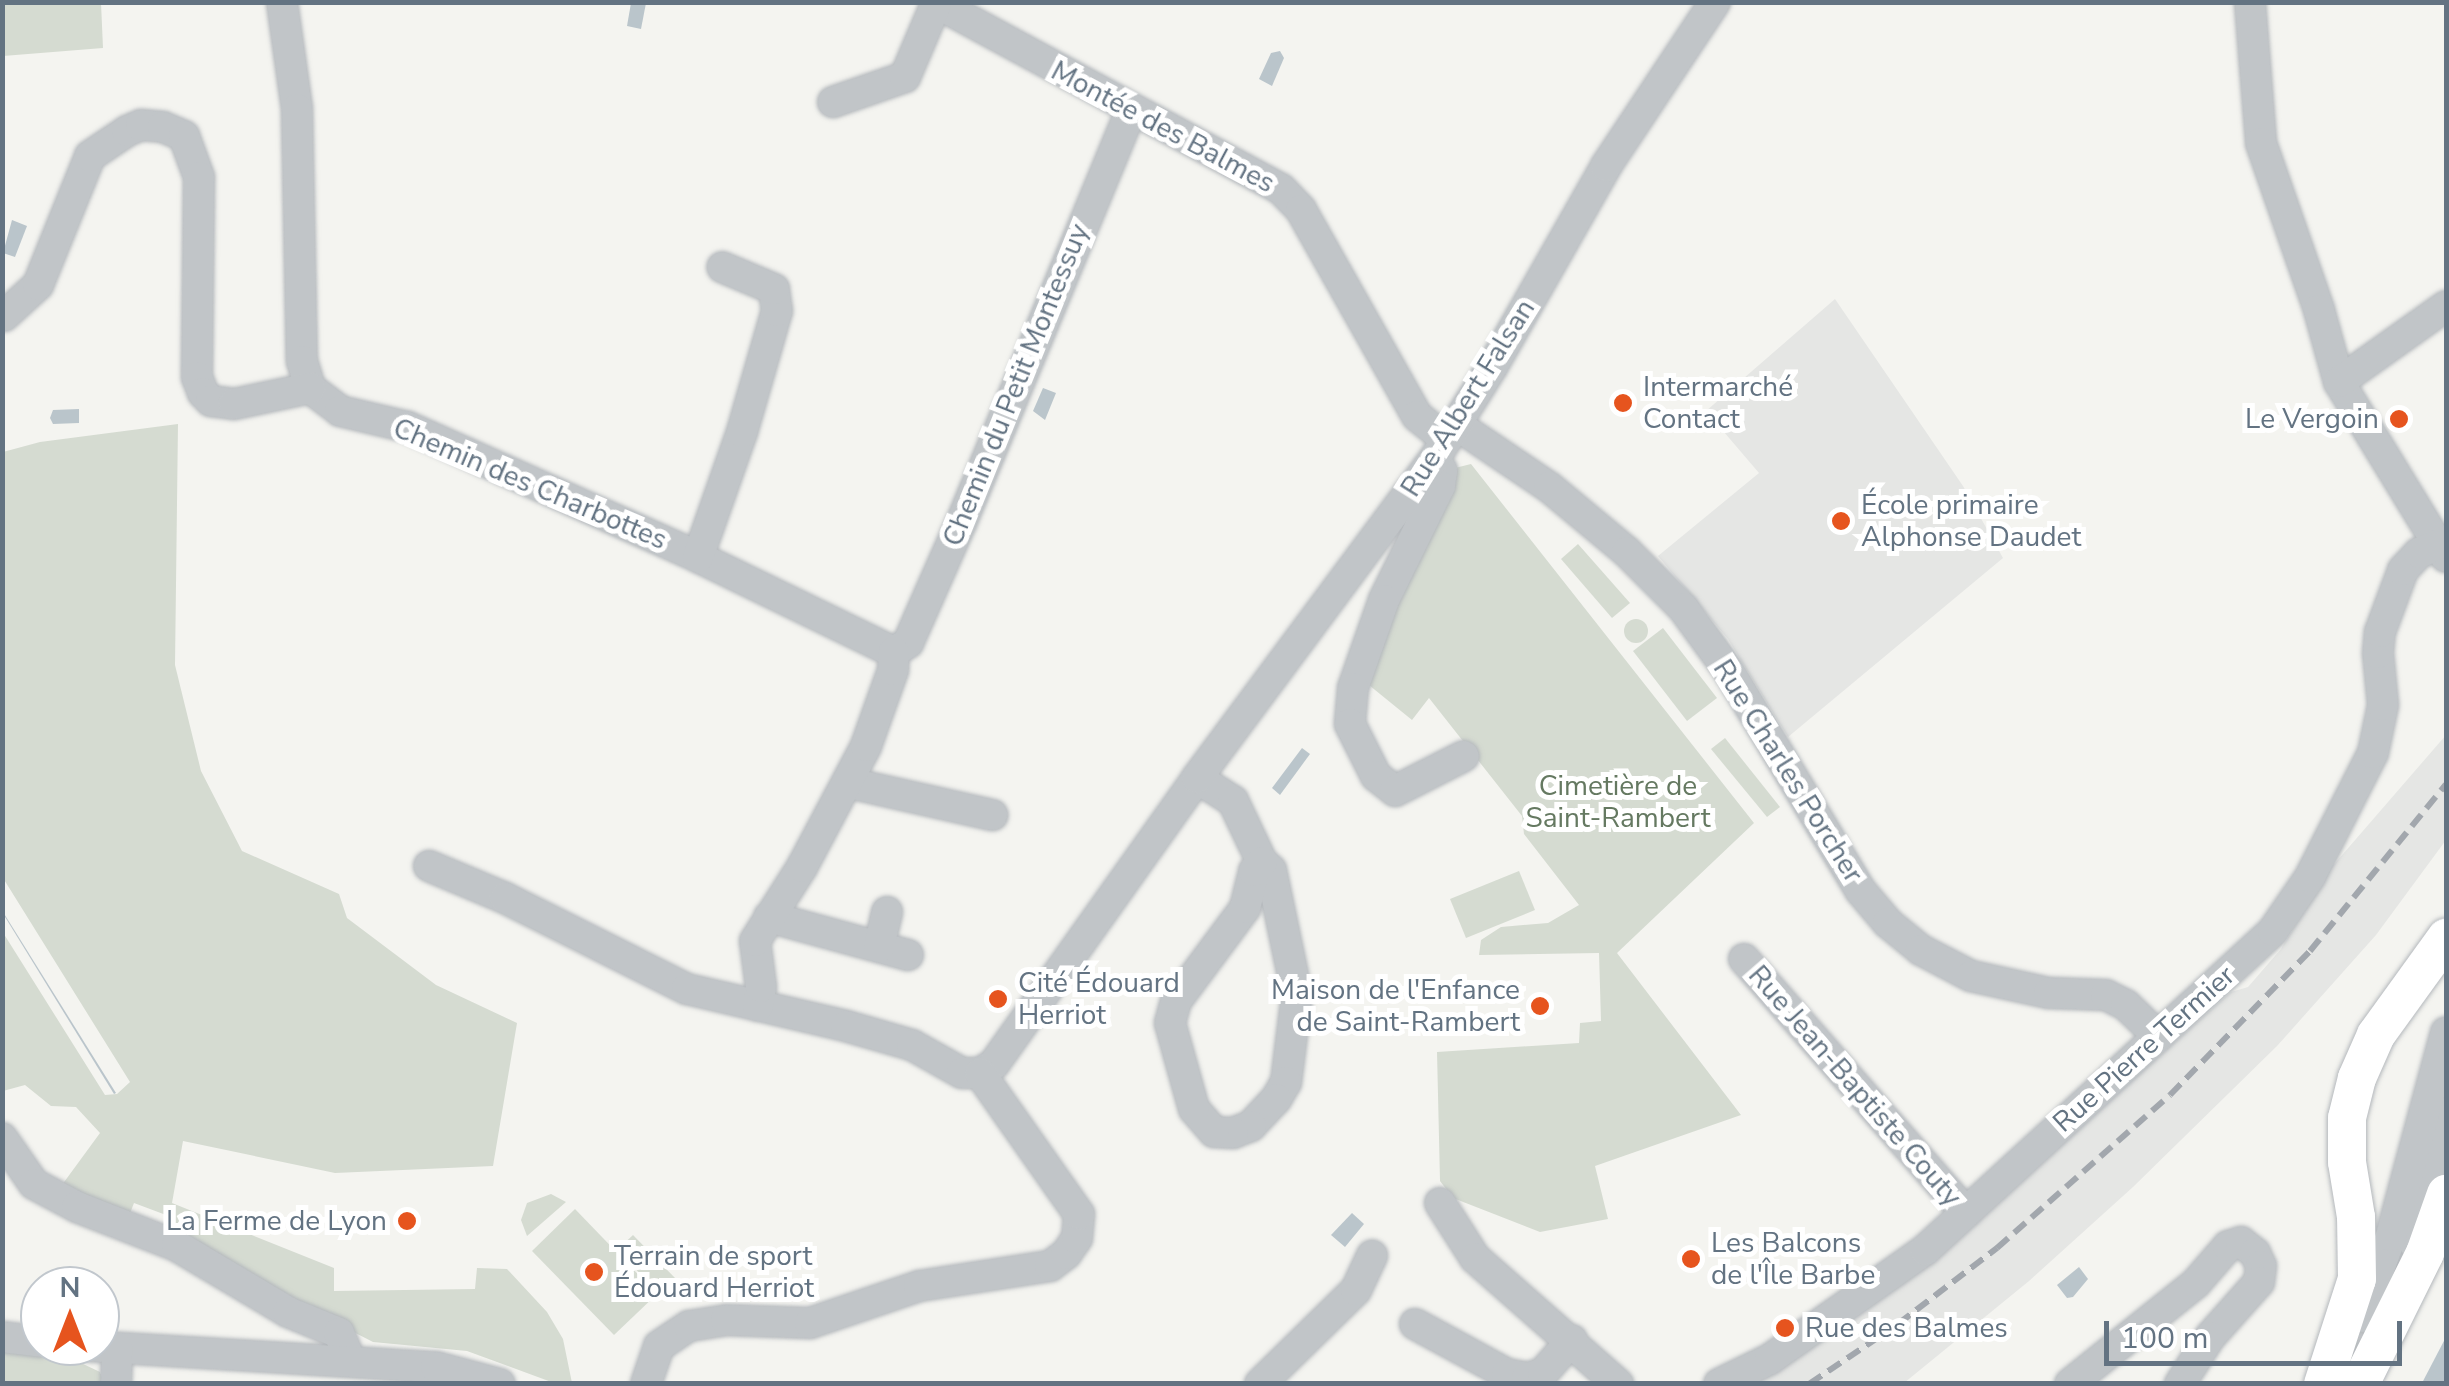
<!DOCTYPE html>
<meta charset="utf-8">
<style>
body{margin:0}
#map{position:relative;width:2449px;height:1386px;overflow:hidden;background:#f4f4f0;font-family:"Nunito Sans",sans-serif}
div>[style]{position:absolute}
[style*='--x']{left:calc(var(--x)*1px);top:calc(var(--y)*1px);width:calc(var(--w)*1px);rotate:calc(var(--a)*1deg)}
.built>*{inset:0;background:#e5e6e4}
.green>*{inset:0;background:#d5dbd1}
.round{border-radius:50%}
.water>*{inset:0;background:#bac5cb}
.roads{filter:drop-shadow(0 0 2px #b4b8bc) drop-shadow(0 0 2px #b4b8bc)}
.minor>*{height:30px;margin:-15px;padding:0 15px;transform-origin:15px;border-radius:15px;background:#c1c5c8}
.major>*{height:38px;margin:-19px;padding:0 19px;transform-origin:19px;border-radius:19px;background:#fff}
.rail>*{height:6px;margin-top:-3px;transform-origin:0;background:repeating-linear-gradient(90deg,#a2a7ad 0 15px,transparent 0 23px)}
.dots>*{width:28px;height:28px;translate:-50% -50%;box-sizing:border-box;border:5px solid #fff;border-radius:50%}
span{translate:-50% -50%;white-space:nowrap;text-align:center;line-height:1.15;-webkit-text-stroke:10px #fff;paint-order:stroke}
.street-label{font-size:28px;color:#637382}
.poi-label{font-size:28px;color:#637382}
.left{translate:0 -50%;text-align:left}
.right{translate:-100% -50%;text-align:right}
.park-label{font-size:28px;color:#657961}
.frame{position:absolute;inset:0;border:5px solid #637382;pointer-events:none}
.north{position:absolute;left:20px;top:1266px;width:100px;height:100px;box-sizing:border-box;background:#fff;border:2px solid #c1c7cd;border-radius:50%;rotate:0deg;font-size:28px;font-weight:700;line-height:40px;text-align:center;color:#637382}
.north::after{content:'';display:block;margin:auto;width:35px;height:45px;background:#e6541e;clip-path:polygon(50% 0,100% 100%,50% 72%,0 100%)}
.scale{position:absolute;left:2104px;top:1321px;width:298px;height:45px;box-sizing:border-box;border:5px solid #637382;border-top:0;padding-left:12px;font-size:30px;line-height:35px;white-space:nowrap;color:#637382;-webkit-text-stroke:8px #fff;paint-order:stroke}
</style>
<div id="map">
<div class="built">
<div style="clip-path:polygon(1835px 299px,1963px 486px,2003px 558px,1788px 737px,1728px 639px,1658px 556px,1759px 473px,1706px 411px)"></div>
<div style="clip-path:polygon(2446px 735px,2446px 840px,2376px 935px,2277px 1046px,2133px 1187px,2029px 1281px,1904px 1383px,1756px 1384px,1939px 1253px,2231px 992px,2248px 987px,2281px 949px,2330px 869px)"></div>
</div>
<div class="green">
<div style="clip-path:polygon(3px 2px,101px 3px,103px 48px,3px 56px)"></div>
<div style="clip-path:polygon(178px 424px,175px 665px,201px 771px,242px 851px,339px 894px,347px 918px,436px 985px,517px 1023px,493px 1166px,335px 1173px,183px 1141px,172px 1203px,334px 1268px,334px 1291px,475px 1289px,477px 1268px,507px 1269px,547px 1312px,563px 1339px,572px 1383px,554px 1383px,467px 1351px,373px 1342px,160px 1233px,166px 1215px,134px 1203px,127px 1221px,59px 1189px,100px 1133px,76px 1107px,51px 1106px,25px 1085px,3px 1091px,2px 931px,105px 1095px,117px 1094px,130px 1082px,3px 878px,3px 452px,40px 442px)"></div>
<div style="clip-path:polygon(1471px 464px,1754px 823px,1617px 953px,1741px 1115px,1595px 1166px,1608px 1219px,1540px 1232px,1453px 1198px,1440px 1181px,1437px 1052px,1579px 1043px,1580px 1023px,1601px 1021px,1599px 953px,1479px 955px,1481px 940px,1501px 927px,1548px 923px,1579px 905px,1524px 834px,1522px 816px,1429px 698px,1412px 720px,1364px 681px,1455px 468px)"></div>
<div style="clip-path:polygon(1578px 544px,1630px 603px,1612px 618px,1561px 559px)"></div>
<div class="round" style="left:1624px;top:619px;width:24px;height:24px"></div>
<div style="clip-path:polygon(1663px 628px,1717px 698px,1687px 721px,1633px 651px)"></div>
<div style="clip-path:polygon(1725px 738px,1780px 807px,1767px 817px,1711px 749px)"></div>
<div style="clip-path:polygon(1519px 871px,1535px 910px,1466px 938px,1450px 899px)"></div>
<div style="clip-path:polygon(551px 1194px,566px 1202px,527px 1236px,521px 1220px,527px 1203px)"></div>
<div style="clip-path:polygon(575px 1209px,657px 1294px,614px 1335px,532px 1251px)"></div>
<div style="clip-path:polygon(633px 1235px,676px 1279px,660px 1294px,617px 1250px)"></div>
<div style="clip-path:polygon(2px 1350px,79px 1362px,100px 1372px,104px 1383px,3px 1383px)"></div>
</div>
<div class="water">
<div style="clip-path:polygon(631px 3px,646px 3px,641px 29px,627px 26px)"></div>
<div style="clip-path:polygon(1280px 51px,1284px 58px,1272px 86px,1259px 79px,1271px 53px)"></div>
<div style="clip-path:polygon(12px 220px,27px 226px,15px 257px,3px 253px)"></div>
<div style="clip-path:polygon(1043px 388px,1056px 393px,1045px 420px,1033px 411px)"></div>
<div style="clip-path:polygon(79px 409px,79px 423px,53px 424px,50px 418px,53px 410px)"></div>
<div style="clip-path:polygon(1302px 748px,1310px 754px,1280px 795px,1272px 788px)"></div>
<div style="clip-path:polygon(2px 912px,3px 912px,116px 1093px,114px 1094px)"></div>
<div style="clip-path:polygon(1352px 1213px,1364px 1224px,1345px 1247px,1331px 1235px)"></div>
<div style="clip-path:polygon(2079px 1267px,2088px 1279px,2073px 1297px,2067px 1298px,2057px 1285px)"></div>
<div style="clip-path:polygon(2446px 1337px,2446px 1383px,2422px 1383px)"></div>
</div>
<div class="roads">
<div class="minor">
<div style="--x:282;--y:2;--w:108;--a:82"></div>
<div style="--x:297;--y:109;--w:252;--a:88.9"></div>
<div style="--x:302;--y:361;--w:28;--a:73"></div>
<div style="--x:310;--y:388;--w:38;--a:37"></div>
<div style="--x:340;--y:411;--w:70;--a:13.2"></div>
<div style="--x:408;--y:427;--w:318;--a:24.1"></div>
<div style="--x:698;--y:557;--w:218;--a:25.9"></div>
<div style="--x:935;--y:2;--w:393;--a:28.4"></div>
<div style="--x:1281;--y:189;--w:29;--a:46"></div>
<div style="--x:1301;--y:210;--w:236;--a:60.6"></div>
<div style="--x:1417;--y:416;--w:38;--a:39"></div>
<div style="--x:2250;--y:2;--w:141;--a:85.5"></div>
<div style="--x:2261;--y:143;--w:177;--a:70.8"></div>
<div style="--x:2319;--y:310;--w:75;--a:74.5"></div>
<div style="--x:2339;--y:382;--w:205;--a:58.6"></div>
<div style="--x:833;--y:102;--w:76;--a:-19.1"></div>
<div style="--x:905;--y:77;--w:79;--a:-67"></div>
<div style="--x:4;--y:316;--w:46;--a:-42.4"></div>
<div style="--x:38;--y:285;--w:139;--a:-68"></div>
<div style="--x:90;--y:156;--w:45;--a:-34"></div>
<div style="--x:127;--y:131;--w:15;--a:-23"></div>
<div style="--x:141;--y:125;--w:22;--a:5"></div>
<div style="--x:163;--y:127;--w:23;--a:23"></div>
<div style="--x:184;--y:136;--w:44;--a:69.9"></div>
<div style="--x:199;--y:177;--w:200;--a:90.6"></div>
<div style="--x:197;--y:377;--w:17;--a:69"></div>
<div style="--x:203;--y:393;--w:11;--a:45"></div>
<div style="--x:211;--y:401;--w:23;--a:7"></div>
<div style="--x:234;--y:404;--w:78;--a:-11.9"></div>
<div style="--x:2339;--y:382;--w:131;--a:-35.4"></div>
<div style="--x:1457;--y:425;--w:111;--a:34"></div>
<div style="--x:1549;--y:487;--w:102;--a:39.8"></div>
<div style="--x:1627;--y:552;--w:79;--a:45"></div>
<div style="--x:1683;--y:608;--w:77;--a:54"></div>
<div style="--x:1728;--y:670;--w:257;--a:59"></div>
<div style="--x:1860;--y:890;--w:43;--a:49.7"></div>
<div style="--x:1888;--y:923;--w:43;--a:39.3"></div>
<div style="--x:1921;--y:950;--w:56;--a:27.5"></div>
<div style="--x:1971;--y:976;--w:80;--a:12.3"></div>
<div style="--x:2049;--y:993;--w:57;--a:2"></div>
<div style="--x:2106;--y:995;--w:22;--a:27"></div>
<div style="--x:2126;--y:1005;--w:45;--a:44.1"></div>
<div style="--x:1435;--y:458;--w:15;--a:62"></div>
<div style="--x:1442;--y:471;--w:15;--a:98"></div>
<div style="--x:1440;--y:486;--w:127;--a:116.2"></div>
<div style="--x:1384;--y:600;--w:93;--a:109.4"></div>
<div style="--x:1353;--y:688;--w:36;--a:95"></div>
<div style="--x:1350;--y:724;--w:58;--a:63.4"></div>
<div style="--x:1376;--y:776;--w:24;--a:38"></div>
<div style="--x:1395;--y:791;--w:77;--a:-26.9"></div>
<div style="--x:698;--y:557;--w:133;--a:-70.6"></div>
<div style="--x:742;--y:432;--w:126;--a:-73.9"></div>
<div style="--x:777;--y:311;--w:22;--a:-98"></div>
<div style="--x:774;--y:289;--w:56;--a:-157.1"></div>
<div style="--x:894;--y:652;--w:17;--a:-33"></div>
<div style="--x:908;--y:643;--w:131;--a:-66.2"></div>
<div style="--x:961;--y:523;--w:446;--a:-67.6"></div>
<div style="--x:1197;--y:778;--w:43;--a:32.6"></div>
<div style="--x:1233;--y:801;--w:68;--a:64.6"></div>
<div style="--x:1262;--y:862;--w:12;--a:42"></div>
<div style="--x:1271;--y:870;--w:127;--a:78.2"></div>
<div style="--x:1297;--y:994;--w:89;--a:97.1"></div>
<div style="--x:1286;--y:1082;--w:20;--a:120"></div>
<div style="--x:1276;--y:1099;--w:37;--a:133"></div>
<div style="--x:1251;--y:1126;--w:19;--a:159"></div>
<div style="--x:1233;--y:1133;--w:19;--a:-177"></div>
<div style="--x:1214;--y:1132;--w:30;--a:-131"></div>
<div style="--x:1194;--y:1109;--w:89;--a:-105.6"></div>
<div style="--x:1170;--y:1023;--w:23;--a:-75"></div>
<div style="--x:1176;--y:1001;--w:116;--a:-53.4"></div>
<div style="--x:1245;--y:908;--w:38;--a:-76"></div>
<div style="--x:1254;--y:871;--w:12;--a:-48"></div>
<div style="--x:849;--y:783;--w:147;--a:12.6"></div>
<div style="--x:429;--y:866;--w:82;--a:22.8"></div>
<div style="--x:505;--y:898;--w:203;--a:26.6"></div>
<div style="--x:687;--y:989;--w:163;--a:13.1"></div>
<div style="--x:846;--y:1026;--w:69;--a:16.1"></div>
<div style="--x:912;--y:1045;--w:57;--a:29.2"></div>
<div style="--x:962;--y:1073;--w:18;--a:0"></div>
<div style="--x:769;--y:917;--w:144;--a:15.3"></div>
<div style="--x:879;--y:947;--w:36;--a:-77"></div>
<div style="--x:1744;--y:959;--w:337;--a:48.8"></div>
<div style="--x:758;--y:1006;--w:19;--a:-81"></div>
<div style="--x:761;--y:987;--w:46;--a:-97.4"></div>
<div style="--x:755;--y:941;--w:88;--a:-57.6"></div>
<div style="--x:802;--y:867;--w:137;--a:-62.1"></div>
<div style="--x:866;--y:746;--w:81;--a:-70.4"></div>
<div style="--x:893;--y:670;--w:18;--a:-87"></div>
<div style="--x:980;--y:1073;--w:17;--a:-33"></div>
<div style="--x:994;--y:1064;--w:351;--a:-54.6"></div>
<div style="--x:1197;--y:778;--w:399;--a:-53.4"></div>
<div style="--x:1435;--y:458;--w:107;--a:-57.9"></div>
<div style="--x:1492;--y:367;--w:231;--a:-60.4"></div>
<div style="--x:1606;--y:166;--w:197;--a:-56.4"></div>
<div style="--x:2;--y:1138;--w:56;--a:55.2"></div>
<div style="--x:34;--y:1184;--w:49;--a:28.1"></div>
<div style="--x:77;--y:1207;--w:107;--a:21.3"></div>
<div style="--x:177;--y:1246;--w:129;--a:30.7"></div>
<div style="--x:288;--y:1312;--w:55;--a:22.4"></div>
<div style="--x:339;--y:1333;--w:29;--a:68"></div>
<div style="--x:1440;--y:1203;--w:65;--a:57.5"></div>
<div style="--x:1475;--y:1258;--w:191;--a:41.4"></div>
<div style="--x:2414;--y:1243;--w:134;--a:-76.2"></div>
<div style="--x:2362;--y:1317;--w:86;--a:-70.3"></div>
<div style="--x:2391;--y:1236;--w:211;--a:-74.9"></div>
<div style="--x:1415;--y:1324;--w:105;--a:28.5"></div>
<div style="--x:1507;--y:1374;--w:20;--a:11"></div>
<div style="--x:1527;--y:1378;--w:17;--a:-17"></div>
<div style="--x:1543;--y:1373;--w:44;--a:-48.7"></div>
<div style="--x:2;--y:1337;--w:38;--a:7"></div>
<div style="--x:88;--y:1346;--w:349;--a:3.5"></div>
<div style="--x:436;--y:1367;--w:66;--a:14.9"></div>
<div style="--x:116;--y:1384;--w:36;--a:-88"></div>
<div style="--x:646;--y:1384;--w:40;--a:-71.1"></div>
<div style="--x:659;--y:1346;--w:36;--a:-34"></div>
<div style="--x:689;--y:1326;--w:37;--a:-9"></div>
<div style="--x:726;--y:1320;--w:84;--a:2"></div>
<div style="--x:810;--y:1323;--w:115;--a:-18.7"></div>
<div style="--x:919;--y:1286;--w:133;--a:-8.7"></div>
<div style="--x:1050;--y:1266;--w:20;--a:-37"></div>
<div style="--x:1066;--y:1254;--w:19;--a:-55"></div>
<div style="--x:1077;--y:1238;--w:24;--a:-85"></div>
<div style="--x:1079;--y:1214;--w:172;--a:-125.1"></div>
<div style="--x:1260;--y:1384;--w:134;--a:-44.4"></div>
<div style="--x:1356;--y:1290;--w:38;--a:-65"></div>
<div style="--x:1719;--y:1384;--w:57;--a:-26.1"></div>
<div style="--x:1770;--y:1359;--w:189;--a:-35.1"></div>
<div style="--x:1925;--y:1250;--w:472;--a:-42.5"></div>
<div style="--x:2273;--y:931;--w:65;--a:-55.6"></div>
<div style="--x:2310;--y:877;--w:139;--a:-63.1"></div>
<div style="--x:2373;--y:753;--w:49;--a:-78.2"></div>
<div style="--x:2383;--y:705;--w:52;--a:-95.5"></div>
<div style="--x:2378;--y:653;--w:21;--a:-85"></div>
<div style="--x:2380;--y:632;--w:66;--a:-69.6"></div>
<div style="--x:2403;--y:570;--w:23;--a:-47"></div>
<div style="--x:2419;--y:553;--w:30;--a:-24"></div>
<div style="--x:2070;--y:1384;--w:161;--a:-38.7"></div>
<div style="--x:2196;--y:1283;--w:49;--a:-49.1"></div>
<div style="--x:2228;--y:1246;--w:14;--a:-17"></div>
<div style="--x:2241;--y:1242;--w:18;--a:38"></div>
<div style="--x:2255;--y:1253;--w:14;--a:65"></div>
<div style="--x:2261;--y:1266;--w:16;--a:97"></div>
<div style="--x:2259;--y:1282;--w:74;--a:131.7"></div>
<div style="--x:2210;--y:1337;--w:56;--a:122.6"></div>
</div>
<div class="major">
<div style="--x:2323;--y:1384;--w:110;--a:-72.1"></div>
<div style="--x:2357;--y:1279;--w:62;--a:-90.9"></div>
<div style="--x:2356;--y:1217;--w:56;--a:-99.3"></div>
<div style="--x:2347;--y:1162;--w:44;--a:-90"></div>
<div style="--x:2347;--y:1118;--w:41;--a:-76"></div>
<div style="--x:2357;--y:1078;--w:47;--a:-66.2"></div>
<div style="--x:2376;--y:1035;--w:120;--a:-54.2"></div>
<div style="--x:2360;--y:1384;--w:146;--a:-63.6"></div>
<div style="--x:2425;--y:1253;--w:63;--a:-70.4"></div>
</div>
</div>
<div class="rail">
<div style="--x:1809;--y:1384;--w:107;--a:-34"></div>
<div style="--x:1898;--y:1324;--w:125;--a:-37.5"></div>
<div style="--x:1997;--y:1248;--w:231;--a:-41.5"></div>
<div style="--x:2170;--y:1095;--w:201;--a:-45.8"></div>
<div style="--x:2310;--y:951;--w:215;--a:-50.8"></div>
</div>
<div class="dots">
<div style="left:1623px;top:403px;background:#e6541e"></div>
<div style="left:2399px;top:419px;background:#e6541e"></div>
<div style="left:1841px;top:521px;background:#e6541e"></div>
<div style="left:998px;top:999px;background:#e6541e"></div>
<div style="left:1540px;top:1006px;background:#e6541e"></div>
<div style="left:407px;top:1221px;background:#e6541e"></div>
<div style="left:1691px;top:1259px;background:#e6541e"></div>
<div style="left:594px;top:1272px;background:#e6541e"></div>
<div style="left:1785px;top:1328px;background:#e6541e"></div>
</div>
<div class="street-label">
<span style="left:1163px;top:127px;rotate:28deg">Montée des Balmes</span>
<span style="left:1016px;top:385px;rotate:-68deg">Chemin du Petit Montessuy</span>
<span style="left:1468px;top:398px;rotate:-58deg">Rue Albert Falsan</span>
<span style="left:530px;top:484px;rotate:23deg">Chemin des Charbottes</span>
<span style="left:1788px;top:771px;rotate:58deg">Rue Charles Porcher</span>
<span style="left:2144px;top:1049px;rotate:-42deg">Rue Pierre Termier</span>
<span style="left:1855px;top:1086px;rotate:49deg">Rue Jean-Baptiste Couty</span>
</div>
<div class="poi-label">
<span class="left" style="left:1643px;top:403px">Intermarché<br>Contact</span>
<span class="right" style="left:2379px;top:419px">Le Vergoin</span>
<span class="left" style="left:1861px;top:521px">École primaire<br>Alphonse Daudet</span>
<span class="left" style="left:1018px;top:999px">Cité Édouard<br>Herriot</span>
<span class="right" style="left:1520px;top:1006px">Maison de l'Enfance<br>de Saint-Rambert</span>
<span class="right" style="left:387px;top:1221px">La Ferme de Lyon</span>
<span class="left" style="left:1711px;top:1259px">Les Balcons<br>de l'Île Barbe</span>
<span class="left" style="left:614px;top:1272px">Terrain de sport<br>Édouard Herriot</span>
<span class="left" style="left:1805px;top:1328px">Rue des Balmes</span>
</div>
<div class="park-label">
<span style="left:1618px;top:802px">Cimetière de<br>Saint-Rambert</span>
</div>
<div class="frame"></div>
<div class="north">N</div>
<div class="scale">100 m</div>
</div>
